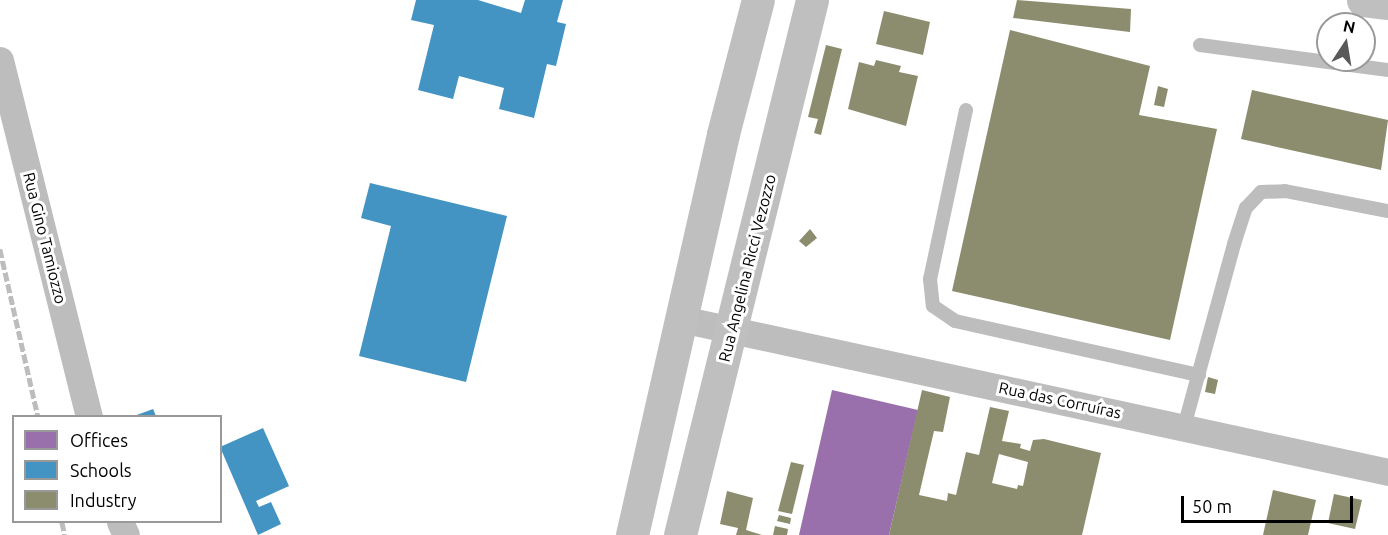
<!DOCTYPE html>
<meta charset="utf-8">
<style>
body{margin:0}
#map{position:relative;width:1388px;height:535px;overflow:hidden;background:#fff;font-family:Ubuntu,sans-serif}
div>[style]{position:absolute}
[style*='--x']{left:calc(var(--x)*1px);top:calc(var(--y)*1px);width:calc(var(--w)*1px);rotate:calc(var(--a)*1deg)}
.offices>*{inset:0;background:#9970ab}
.schools>*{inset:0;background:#4393c3}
.industry>*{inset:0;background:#8c8c6e}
.lane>*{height:14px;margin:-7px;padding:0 7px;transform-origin:7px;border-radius:7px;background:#bdbdbd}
.street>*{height:27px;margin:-13.5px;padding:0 13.5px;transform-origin:13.5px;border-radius:13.5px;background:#bdbdbd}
.secondary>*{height:33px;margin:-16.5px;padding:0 16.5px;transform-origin:16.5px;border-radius:16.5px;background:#bfbfbf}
.rail>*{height:4.5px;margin-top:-2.25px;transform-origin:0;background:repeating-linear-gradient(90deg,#bdbdbd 0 9px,transparent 0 12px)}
span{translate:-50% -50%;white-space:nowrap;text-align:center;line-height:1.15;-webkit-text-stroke:6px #fff;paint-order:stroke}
.street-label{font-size:16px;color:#000}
.legend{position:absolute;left:12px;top:415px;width:210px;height:108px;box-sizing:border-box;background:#fff;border:2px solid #999;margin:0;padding:8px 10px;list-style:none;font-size:18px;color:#000}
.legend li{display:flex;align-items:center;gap:12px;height:30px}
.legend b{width:30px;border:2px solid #999}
.north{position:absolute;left:1316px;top:12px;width:60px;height:60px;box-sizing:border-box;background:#fff;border:2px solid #999;border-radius:50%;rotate:12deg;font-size:16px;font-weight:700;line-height:24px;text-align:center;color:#000}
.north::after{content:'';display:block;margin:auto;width:21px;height:27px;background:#595959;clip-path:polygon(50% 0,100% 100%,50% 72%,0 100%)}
.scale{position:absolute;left:1181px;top:496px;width:172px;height:27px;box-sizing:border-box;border:3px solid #000;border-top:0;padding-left:8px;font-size:18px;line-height:21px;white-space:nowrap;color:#000;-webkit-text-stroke:4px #fff;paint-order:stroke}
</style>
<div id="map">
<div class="offices">
<div style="clip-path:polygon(832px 390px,918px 410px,889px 535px,799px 535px)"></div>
</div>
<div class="schools">
<div style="clip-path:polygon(416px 0,478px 0,521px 13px,525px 0,563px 0,557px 22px,566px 24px,556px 66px,547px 64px,534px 118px,499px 109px,504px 88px,459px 76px,453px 99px,418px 90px,434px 25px,411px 20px)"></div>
<div style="clip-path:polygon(370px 183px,507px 216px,466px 382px,359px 356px,391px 226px,361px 218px)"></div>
<div style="clip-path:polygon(153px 409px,156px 416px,134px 416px)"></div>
<div style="clip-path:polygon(263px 428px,289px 486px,256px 501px,259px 507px,271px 502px,281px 524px,258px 535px,220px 447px)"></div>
</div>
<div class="industry">
<div style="clip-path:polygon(1017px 0,1131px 9px,1130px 32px,1013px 18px)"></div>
<div style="clip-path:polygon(884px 11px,930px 22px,923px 55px,876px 44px)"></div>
<div style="clip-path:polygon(1010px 30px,1150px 66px,1139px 115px,1217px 129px,1170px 340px,952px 291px)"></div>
<div style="clip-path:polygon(826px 45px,842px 49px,821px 135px,814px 133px,818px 119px,808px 117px)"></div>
<div style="clip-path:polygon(876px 60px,901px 66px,899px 72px,918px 76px,906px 126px,848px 109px,859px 62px,874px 66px)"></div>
<div style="clip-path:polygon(1158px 86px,1168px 89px,1164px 107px,1154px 105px)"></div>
<div style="clip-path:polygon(1252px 90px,1388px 120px,1381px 170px,1241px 139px)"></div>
<div style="clip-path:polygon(810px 229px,817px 238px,806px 247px,799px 241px)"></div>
<div style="clip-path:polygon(1208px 377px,1218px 380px,1215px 394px,1205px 392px)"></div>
<div style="clip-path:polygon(evenodd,922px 390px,950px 397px,943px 432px,934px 431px,919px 495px,947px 501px,948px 493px,956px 495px,966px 452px,979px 455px,990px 407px,1009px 411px,1002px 441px,1021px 444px,1020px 448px,1030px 451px,1033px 440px,1044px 439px,1101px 453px,1082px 535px,889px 535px,922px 390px,999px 454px,1028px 462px,1023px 486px,1018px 485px,1017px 489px,992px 483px,999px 454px)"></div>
<div style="clip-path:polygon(791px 462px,804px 465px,792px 514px,778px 511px)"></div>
<div style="clip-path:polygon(1273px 490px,1316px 500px,1308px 535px,1263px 535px)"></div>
<div style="clip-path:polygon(727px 491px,753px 498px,746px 530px,762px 535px,736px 535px,738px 528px,720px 524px)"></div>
<div style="clip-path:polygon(1334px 494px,1362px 500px,1355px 529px,1328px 523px)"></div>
<div style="clip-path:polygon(779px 515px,791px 518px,790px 524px,777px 521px)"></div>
<div style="clip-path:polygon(775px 526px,788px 529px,787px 535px,773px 535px)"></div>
</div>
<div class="lane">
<div style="--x:1200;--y:45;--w:190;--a:7.6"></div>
<div style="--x:966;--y:110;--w:173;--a:102"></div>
<div style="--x:930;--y:279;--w:27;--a:84"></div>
<div style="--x:933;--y:306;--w:27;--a:34"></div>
<div style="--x:955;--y:321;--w:250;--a:12.5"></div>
<div style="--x:1184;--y:427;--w:190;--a:-74.7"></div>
<div style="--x:1234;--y:244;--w:38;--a:-72"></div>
<div style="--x:1246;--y:208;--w:22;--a:-47"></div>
<div style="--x:1261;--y:192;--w:24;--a:-2"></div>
<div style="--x:1285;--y:191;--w:105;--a:11"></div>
</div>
<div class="street">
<div style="--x:0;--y:60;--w:367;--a:76"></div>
<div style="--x:681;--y:319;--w:723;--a:12.21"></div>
<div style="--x:120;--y:522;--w:14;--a:65"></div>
</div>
<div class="secondary">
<div style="--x:1363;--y:0;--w:25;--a:7"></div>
<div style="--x:632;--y:535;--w:411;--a:-77.2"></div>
<div style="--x:723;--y:134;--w:138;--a:-75.4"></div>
<div style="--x:680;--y:535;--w:551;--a:-76.14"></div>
</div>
<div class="rail">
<div style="--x:0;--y:249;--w:171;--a:77.2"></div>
<div style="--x:62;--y:522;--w:13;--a:77"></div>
</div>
<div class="street-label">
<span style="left:45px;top:238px;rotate:76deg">Rua Gino Tamiozzo</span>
<span style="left:747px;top:268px;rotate:-76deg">Rua Angelina Ricci Vezozzo</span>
<span style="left:1060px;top:400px;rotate:12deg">Rua das Corruíras</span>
</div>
<ul class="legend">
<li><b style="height:16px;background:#9970ab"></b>Offices</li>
<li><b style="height:16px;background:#4393c3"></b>Schools</li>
<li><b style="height:16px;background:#8c8c6e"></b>Industry</li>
</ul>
<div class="north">N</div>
<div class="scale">50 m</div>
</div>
